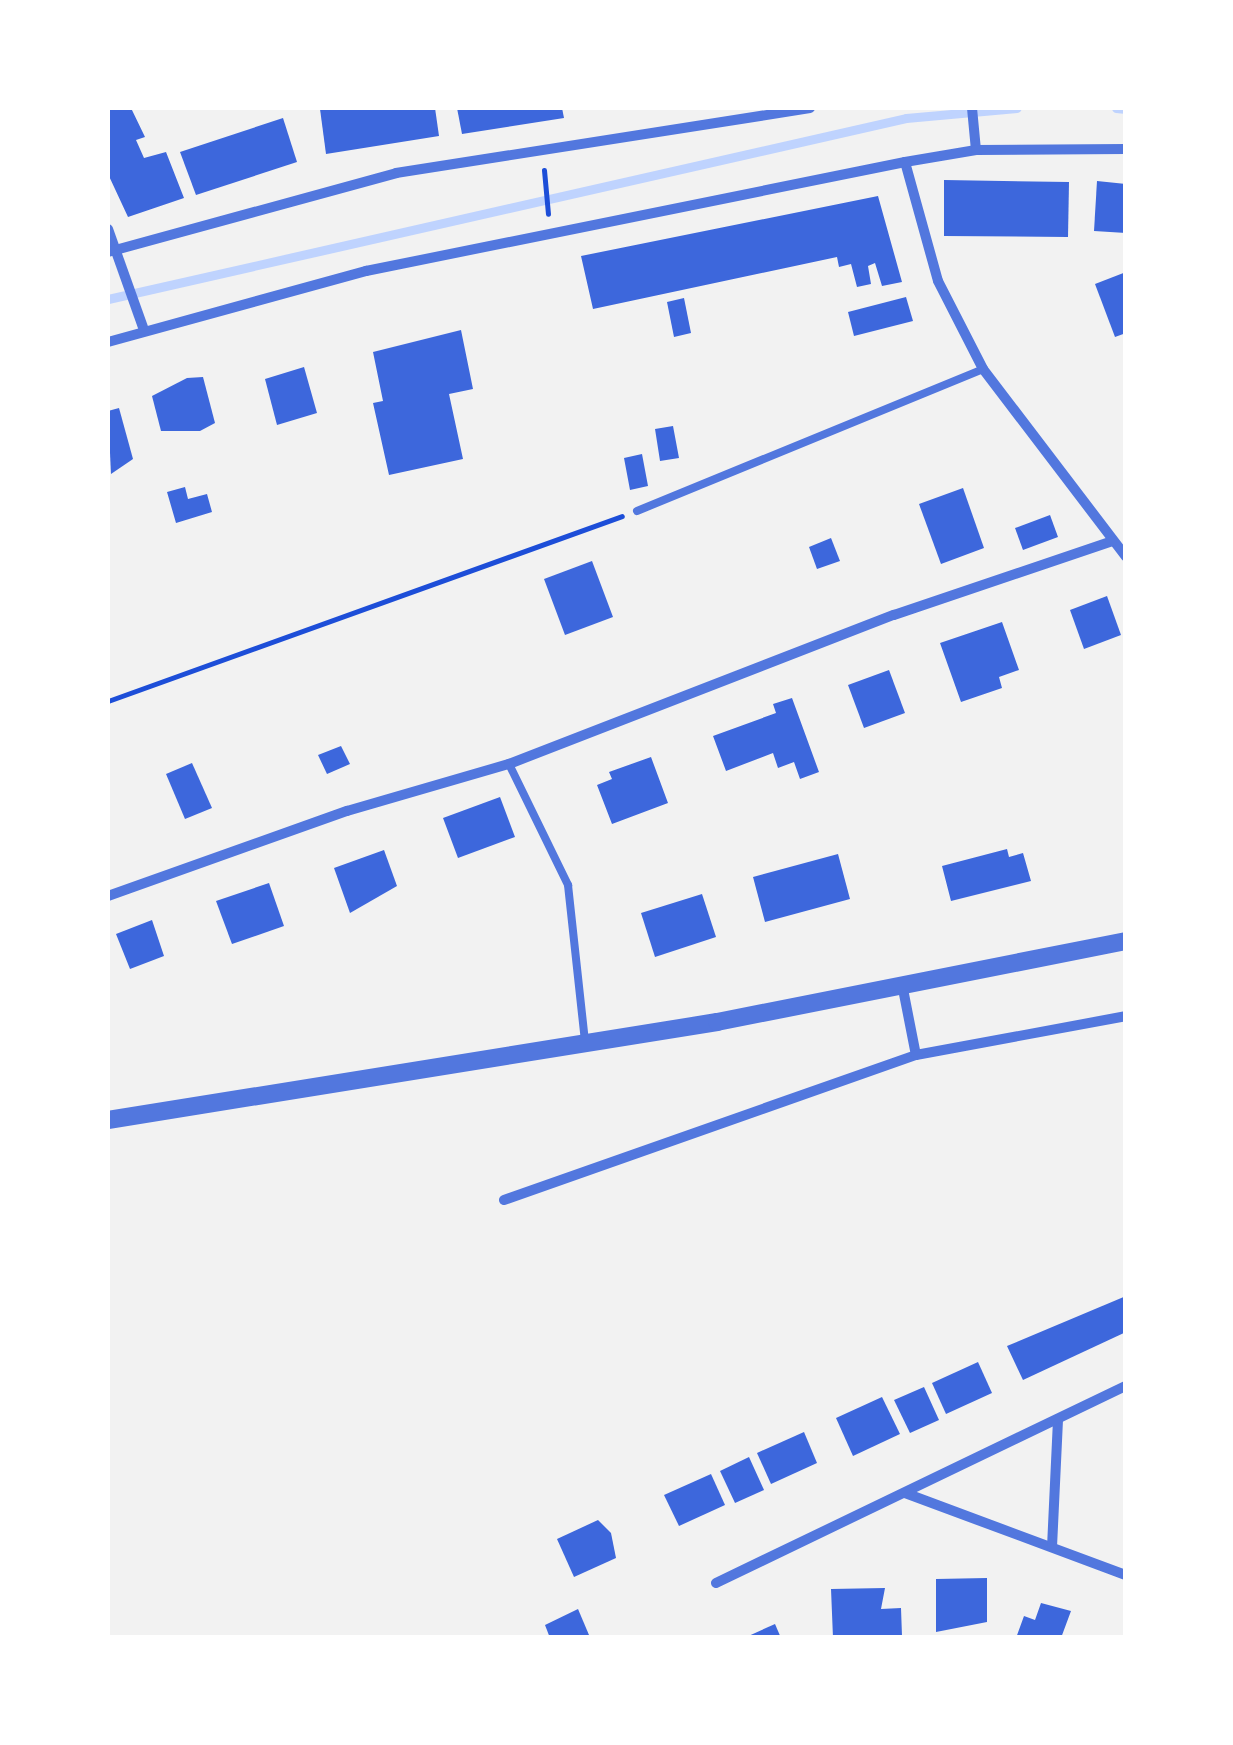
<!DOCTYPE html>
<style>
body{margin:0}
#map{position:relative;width:1233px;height:1745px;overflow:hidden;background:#f2f2f2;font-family:Overpass,sans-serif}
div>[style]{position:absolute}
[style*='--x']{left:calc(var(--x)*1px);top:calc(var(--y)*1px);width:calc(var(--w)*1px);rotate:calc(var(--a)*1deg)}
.stream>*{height:9px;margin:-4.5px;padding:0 4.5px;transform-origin:4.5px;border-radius:4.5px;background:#bfd3fe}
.building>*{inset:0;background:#3d67dc}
.path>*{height:5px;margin:-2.5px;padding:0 2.5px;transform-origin:2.5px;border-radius:2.5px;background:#1d4ed8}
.service>*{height:8px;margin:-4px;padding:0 4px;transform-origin:4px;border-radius:4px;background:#5277de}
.minor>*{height:10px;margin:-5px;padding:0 5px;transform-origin:5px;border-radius:5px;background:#5277de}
.tertiary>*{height:18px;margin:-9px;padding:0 9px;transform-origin:9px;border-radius:9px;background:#5277de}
span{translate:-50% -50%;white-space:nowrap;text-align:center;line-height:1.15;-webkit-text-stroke:8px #fff;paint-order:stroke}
.frame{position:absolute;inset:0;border:110px solid #fff;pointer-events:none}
</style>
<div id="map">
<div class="stream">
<div style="--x:1116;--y:108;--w:10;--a:6"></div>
<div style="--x:108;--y:299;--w:818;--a:-12.78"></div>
<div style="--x:906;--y:118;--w:111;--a:-5.1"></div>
</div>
<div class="building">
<div style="clip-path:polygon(108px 108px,131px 108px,145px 137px,136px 140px,144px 158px,166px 152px,184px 198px,128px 217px,108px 174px)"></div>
<div style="clip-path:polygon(435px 108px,439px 136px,326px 154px,320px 109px)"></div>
<div style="clip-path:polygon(457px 108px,562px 108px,564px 118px,462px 134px)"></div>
<div style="clip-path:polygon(283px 118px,297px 162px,196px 195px,180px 152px)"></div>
<div style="clip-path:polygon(944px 180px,1069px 182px,1068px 237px,944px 236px)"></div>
<div style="clip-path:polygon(1097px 181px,1126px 184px,1126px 233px,1094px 231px)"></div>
<div style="clip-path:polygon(878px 196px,902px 282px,882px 286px,875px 263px,868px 266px,871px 284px,857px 287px,851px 264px,839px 267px,837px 257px,593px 309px,581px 256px)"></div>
<div style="clip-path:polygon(1126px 272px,1126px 333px,1115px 337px,1095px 284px)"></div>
<div style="clip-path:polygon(906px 297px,913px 321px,854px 336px,848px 312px)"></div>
<div style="clip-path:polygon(684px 298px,691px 333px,674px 337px,667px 302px)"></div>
<div style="clip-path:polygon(461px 330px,473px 389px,449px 394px,463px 459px,389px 475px,373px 403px,383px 401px,373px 352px)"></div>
<div style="clip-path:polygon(304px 367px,317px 413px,277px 425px,265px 379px)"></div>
<div style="clip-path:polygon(203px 377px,215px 423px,200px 431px,161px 431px,152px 396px,187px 378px)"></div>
<div style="clip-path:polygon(119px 408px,133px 459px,111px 474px,108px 411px)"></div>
<div style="clip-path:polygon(673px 426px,679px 458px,660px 461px,655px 429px)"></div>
<div style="clip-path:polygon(642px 454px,648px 486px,630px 490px,624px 458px)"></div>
<div style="clip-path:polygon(185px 487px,188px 499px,207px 494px,212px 512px,176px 523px,167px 492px)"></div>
<div style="clip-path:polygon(963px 488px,984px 548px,941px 564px,919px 504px)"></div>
<div style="clip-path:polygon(1050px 515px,1058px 537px,1023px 550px,1015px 528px)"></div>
<div style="clip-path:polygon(831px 538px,840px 561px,817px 569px,809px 547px)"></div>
<div style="clip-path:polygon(592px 561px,613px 617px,565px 635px,544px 579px)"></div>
<div style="clip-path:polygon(1107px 596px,1121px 635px,1084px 649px,1070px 610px)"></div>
<div style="clip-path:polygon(1002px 622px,1019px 670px,999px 677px,1002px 688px,961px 702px,940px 643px)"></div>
<div style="clip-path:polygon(889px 670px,905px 713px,864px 728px,848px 685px)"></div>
<div style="clip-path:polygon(792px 698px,819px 772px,800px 779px,794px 762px,778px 768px,773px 753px,726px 771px,713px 736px,776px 713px,773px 704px)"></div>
<div style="clip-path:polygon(341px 746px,350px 764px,327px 774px,318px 755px)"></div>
<div style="clip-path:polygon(651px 757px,668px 803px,612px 824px,597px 785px,612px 779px,609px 772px)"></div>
<div style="clip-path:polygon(192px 763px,212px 808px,185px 819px,166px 774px)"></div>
<div style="clip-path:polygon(500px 797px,515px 837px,458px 858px,443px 818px)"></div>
<div style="clip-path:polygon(1007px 849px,1009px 857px,1023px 853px,1031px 881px,951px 901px,942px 866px)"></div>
<div style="clip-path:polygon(384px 850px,397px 886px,350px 913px,334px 868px)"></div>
<div style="clip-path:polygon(838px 854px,850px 899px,765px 922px,753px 877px)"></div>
<div style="clip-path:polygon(269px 883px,284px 926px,232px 944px,216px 901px)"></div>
<div style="clip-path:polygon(702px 894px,716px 937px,655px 957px,641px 913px)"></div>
<div style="clip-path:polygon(152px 920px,164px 956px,130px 969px,116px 934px)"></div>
<div style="clip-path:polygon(1126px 1296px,1126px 1332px,1023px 1380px,1007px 1346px)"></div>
<div style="clip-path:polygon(978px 1362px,992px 1393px,946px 1414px,932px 1383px)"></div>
<div style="clip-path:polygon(924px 1387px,939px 1420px,910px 1433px,894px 1400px)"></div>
<div style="clip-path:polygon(882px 1397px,900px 1434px,853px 1456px,836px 1418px)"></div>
<div style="clip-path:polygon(804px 1432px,817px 1463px,771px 1484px,757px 1453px)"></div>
<div style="clip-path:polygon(749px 1457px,764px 1490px,735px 1503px,720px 1471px)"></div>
<div style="clip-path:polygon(711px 1474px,725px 1505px,679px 1526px,664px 1495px)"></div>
<div style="clip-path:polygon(598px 1520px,611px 1533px,616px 1558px,574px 1577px,557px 1539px)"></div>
<div style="clip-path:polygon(987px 1578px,987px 1622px,936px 1632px,936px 1579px)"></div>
<div style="clip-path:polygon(885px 1588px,881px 1609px,901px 1608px,902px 1636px,833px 1638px,831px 1589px)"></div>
<div style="clip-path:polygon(1041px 1603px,1071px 1611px,1061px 1638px,1016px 1638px,1024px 1616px,1035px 1620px)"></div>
<div style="clip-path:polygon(578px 1609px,589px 1635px,550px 1638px,545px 1625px)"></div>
<div style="clip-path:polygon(775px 1624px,781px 1638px,744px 1638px)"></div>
</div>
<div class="path">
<div style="--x:544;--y:170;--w:44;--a:84.8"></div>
<div style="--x:108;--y:701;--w:546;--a:-19.79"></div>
</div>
<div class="service">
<div style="--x:637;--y:511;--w:374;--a:-22.3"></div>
<div style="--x:509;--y:764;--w:135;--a:64"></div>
<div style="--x:568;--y:885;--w:158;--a:83.8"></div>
</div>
<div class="minor">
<div style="--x:972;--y:108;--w:42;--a:84.6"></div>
<div style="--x:905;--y:162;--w:123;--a:74.5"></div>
<div style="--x:938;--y:281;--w:99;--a:62.9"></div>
<div style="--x:983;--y:369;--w:236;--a:52.7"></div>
<div style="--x:108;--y:229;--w:107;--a:70.4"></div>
<div style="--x:108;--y:252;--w:299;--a:-15.3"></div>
<div style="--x:396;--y:173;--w:419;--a:-8.9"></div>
<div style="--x:108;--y:342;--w:268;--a:-15.4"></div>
<div style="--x:366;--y:271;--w:550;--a:-11.43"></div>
<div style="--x:905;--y:162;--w:72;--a:-9.6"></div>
<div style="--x:976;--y:150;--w:150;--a:-0.4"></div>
<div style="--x:108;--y:896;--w:254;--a:-19.6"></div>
<div style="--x:347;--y:811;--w:169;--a:-16.2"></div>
<div style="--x:509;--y:764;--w:413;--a:-21.2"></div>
<div style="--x:894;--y:615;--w:230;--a:-18.7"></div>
<div style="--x:903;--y:989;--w:67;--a:78.9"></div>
<div style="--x:504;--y:1200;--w:437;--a:-19.4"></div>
<div style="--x:916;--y:1055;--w:214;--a:-10.5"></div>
<div style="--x:905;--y:1493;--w:236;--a:20.4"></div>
<div style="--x:1052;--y:1547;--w:128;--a:-87.3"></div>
<div style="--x:716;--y:1583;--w:455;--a:-25.7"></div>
</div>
<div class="tertiary">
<div style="--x:108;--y:1120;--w:617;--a:-9.14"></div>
<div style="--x:717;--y:1022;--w:417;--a:-11.2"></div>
</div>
<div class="frame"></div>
</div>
